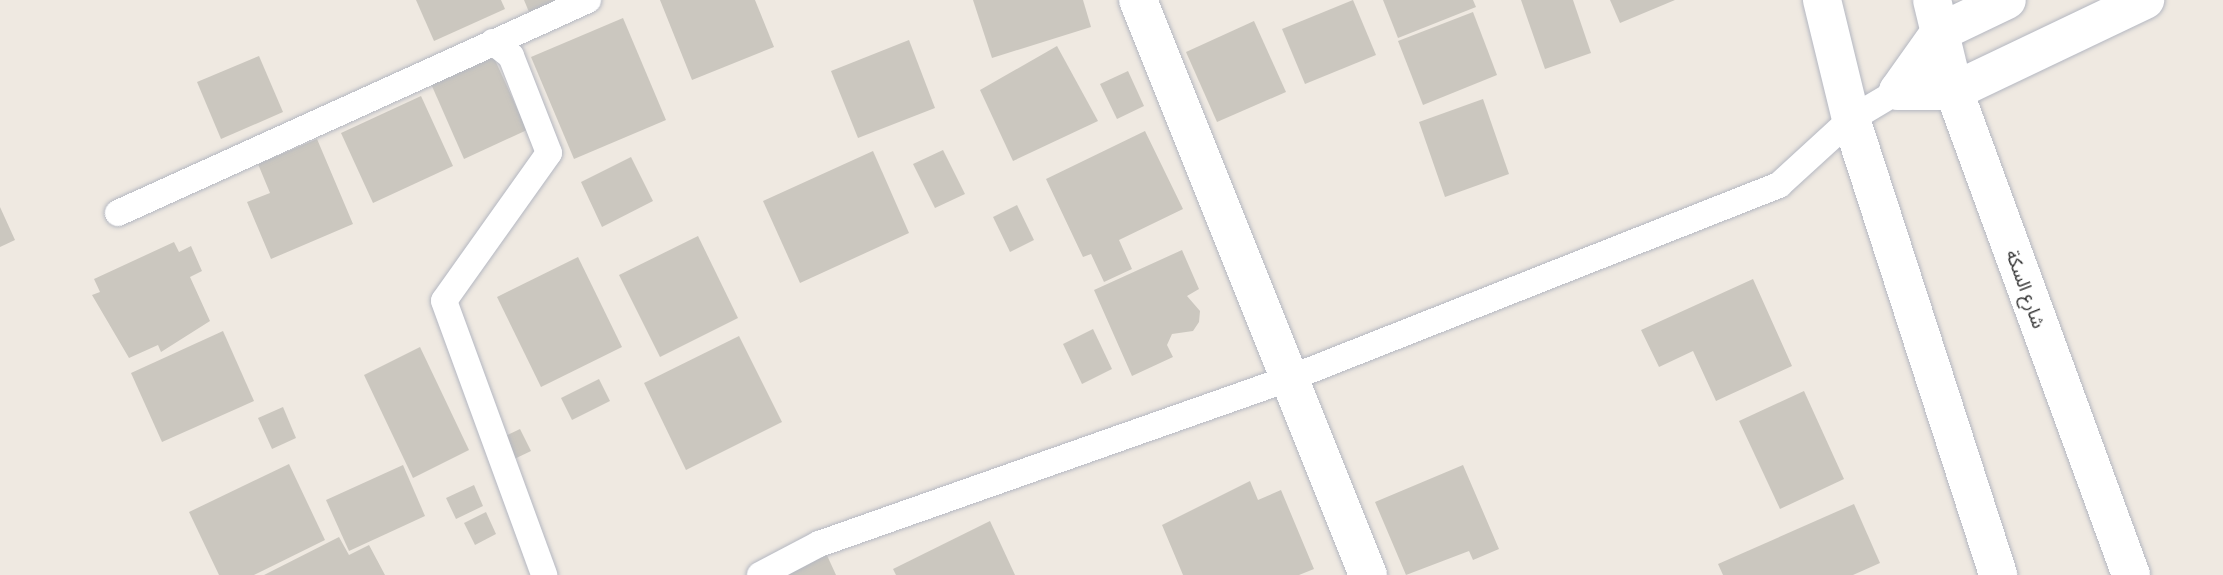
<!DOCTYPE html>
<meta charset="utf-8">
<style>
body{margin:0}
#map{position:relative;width:2223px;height:575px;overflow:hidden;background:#efe9e1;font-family:"Open Sans","Noto Sans Arabic",sans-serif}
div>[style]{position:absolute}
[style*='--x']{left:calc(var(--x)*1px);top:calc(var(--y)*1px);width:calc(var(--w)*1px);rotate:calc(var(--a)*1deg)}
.building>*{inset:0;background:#cbc7bf}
.roads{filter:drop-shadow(0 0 2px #b4b7c1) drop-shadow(0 0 2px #b4b7c1)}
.service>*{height:26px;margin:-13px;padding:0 13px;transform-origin:13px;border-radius:13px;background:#fff}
.minor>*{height:38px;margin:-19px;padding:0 19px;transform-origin:19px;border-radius:19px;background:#fff}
.secondary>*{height:38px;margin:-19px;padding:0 19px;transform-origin:19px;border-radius:19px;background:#fff}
span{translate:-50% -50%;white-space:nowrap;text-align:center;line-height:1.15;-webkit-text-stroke:5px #fff;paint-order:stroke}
.street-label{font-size:18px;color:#2e2e2e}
</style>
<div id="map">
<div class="building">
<div style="clip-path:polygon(416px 0,501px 0,505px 9px,434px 41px)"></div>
<div style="clip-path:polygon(524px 0,558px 0,529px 12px)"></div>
<div style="clip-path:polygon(660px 0,755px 0,774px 47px,692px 80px)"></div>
<div style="clip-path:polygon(973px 0,1083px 0,1091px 27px,992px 58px)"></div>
<div style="clip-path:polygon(1353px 0,1376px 55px,1305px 84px,1282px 29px)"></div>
<div style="clip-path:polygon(1383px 0,1473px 0,1476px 7px,1398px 38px)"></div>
<div style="clip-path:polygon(1521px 0,1573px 0,1591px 53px,1545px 69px)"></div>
<div style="clip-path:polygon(1610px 0,1675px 0,1620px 23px)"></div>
<div style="clip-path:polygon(1473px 12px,1497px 75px,1423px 105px,1398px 41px)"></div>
<div style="clip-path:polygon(623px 18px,666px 120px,574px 159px,531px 57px)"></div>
<div style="clip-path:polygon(1254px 21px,1286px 92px,1217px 122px,1186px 52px)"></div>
<div style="clip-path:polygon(909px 40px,935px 108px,858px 138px,831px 71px)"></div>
<div style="clip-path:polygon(1057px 46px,1098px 121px,1013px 161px,980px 90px)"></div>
<div style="clip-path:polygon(490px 49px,527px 130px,464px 159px,428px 77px)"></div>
<div style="clip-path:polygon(259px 56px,283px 112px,221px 139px,197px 82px)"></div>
<div style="clip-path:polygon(1128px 71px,1144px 106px,1117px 119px,1100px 84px)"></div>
<div style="clip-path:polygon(421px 96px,453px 166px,373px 203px,341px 133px)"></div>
<div style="clip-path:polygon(1483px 99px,1509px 174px,1445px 197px,1419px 122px)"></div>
<div style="clip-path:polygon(1145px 131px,1183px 209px,1119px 240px,1132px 269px,1104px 282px,1091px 254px,1083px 257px,1046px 179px)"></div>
<div style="clip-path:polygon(317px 139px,353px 224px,271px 259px,247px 202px,270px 193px,258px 164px)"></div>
<div style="clip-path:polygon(943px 150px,965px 194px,935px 208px,913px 164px)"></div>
<div style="clip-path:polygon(873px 151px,909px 233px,800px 283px,763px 201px)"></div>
<div style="clip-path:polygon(631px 157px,653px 201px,602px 227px,581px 182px)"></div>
<div style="clip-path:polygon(1017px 205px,1034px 240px,1010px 252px,993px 217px)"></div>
<div style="clip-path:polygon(0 207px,15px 240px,0 247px)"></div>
<div style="clip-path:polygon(698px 236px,738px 318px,660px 357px,619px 275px)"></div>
<div style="clip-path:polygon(174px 242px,179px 252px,191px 246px,202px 271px,190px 277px,210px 321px,161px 352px,158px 345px,129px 358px,92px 295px,100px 292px,94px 279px)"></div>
<div style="clip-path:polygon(1182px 250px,1199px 289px,1187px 296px,1200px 311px,1199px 322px,1193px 331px,1172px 334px,1167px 345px,1173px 357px,1132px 376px,1094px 290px)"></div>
<div style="clip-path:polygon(578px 257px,622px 347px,541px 387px,497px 297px)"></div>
<div style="clip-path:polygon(1753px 279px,1792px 366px,1716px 401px,1693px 351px,1659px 367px,1641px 330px)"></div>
<div style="clip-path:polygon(1093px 329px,1112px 369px,1082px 384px,1063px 344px)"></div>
<div style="clip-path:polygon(223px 331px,254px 401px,162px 442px,131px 373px)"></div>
<div style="clip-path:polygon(739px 336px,782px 422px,686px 470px,644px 383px)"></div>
<div style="clip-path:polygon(420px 347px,469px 450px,413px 478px,364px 375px)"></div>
<div style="clip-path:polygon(599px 379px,610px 401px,572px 420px,561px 398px)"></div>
<div style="clip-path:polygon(1804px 391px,1844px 479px,1780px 509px,1739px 421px)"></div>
<div style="clip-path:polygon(283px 407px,296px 438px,272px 449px,258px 418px)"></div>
<div style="clip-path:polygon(520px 429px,531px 451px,506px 463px,495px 441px)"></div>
<div style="clip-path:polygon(289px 464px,325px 540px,254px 575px,219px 575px,189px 512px)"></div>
<div style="clip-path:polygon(403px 465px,425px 516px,349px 551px,326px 500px)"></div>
<div style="clip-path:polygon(1463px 465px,1499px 549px,1473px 560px,1469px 551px,1406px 575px,1375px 502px)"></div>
<div style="clip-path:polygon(1250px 481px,1258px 500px,1281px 490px,1314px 569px,1299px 575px,1183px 575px,1162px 525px)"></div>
<div style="clip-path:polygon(474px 485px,483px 506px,456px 519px,446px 498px)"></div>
<div style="clip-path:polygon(1854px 504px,1880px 563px,1853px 575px,1723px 575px,1718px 564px)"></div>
<div style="clip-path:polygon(486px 512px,496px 534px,475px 545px,464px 523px)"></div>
<div style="clip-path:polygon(990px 521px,1015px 575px,896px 575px,893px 569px)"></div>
<div style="clip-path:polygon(339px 537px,349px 555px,369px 545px,385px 575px,264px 575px)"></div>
<div style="clip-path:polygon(825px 551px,836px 575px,775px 575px)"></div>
</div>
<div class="roads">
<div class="service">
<div style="--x:493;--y:42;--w:23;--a:38"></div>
<div style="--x:511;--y:56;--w:104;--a:68.6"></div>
<div style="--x:549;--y:153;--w:181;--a:125.4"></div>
<div style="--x:444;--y:301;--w:292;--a:69.9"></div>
<div style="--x:118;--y:213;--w:516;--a:-24.38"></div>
<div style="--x:760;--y:575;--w:67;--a:-27.7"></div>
<div style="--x:819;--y:544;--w:497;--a:-19.4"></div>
<div style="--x:1288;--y:379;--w:528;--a:-21.56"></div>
<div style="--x:1779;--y:185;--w:98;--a:-42.5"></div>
<div style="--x:1851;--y:119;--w:55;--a:-30.8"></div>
</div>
<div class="minor">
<div style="--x:1138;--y:0;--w:619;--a:68.2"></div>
<div style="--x:1898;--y:91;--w:56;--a:0"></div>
<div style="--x:1954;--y:91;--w:212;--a:-25.5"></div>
<div style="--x:1898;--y:91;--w:72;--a:-54.6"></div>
<div style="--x:1940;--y:32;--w:74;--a:-25.5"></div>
</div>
<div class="secondary">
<div style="--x:1822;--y:0;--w:122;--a:76.3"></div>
<div style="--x:1851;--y:119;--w:479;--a:72.1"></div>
<div style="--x:1932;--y:0;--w:94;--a:76.4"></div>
<div style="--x:1954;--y:91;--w:515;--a:69.91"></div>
</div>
</div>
<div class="street-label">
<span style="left:2026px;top:289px;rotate:70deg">شارع السكة</span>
</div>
</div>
